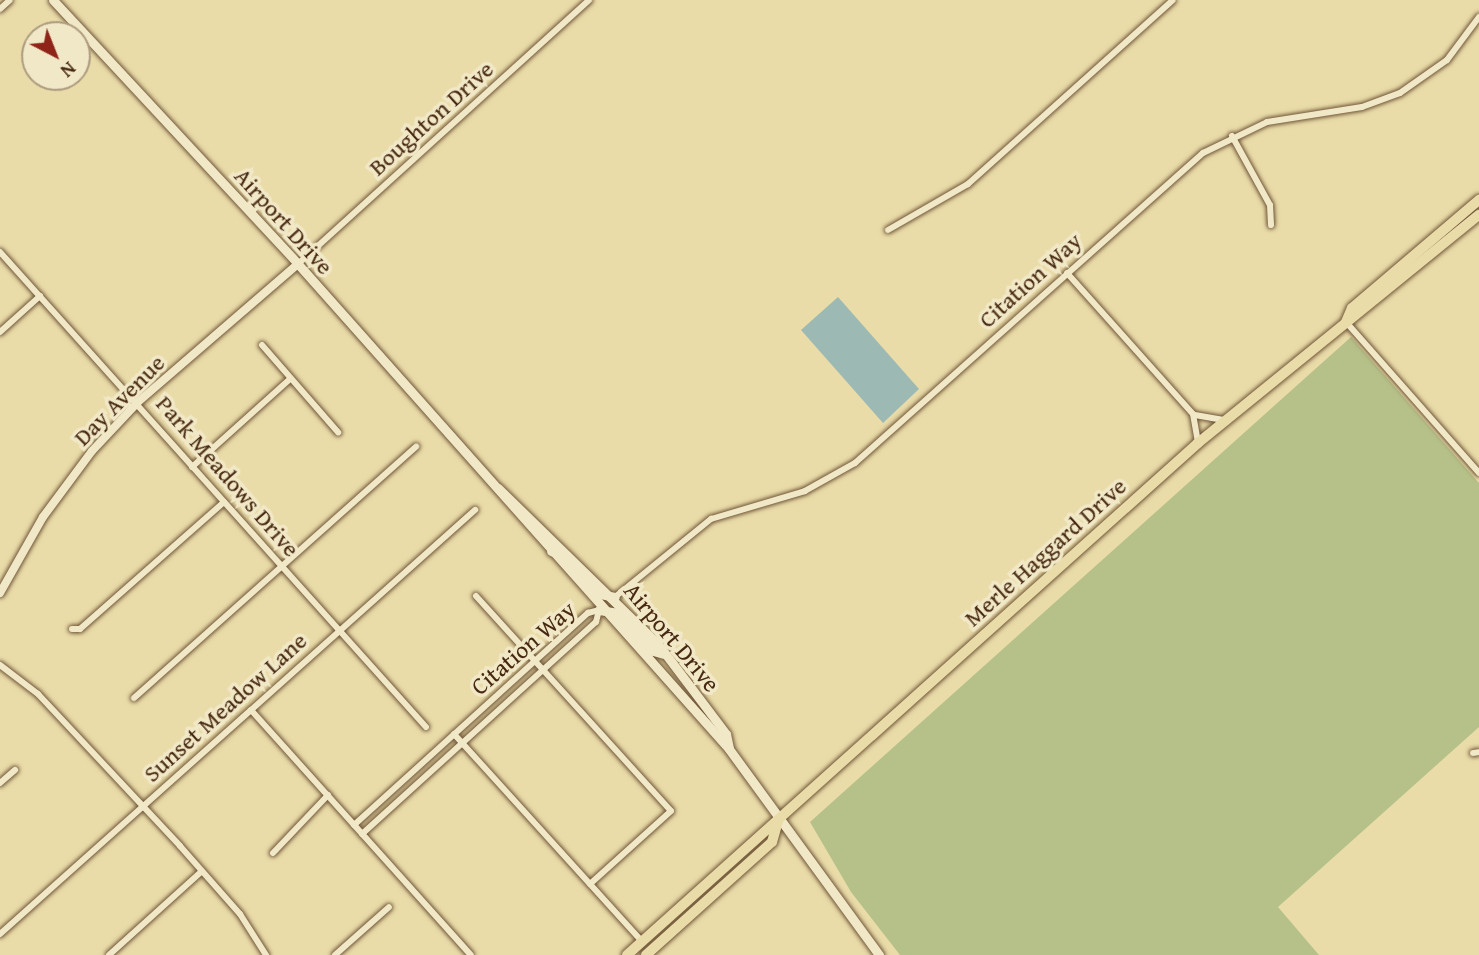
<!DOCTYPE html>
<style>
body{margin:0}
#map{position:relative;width:1479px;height:955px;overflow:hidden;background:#eadca9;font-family:"Gentium Book Plus",serif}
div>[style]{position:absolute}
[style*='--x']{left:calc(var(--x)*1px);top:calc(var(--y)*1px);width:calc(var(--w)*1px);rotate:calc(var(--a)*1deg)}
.green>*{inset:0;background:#b6c089}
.water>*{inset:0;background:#9db9b4}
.roads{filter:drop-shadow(0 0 2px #705638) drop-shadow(0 0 2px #705638)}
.minor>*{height:6px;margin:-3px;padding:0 3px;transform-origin:3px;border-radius:3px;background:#f1e8c7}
.tertiary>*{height:8px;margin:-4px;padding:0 4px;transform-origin:4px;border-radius:4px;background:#f1e8c7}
.secondary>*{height:9px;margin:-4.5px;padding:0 4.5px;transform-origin:4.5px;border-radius:4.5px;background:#f1e8c7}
.primary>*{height:10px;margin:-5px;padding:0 5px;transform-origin:5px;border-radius:5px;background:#eadca9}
span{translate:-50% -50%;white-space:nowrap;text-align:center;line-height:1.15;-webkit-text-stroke:7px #f1e8c7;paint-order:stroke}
.street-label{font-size:24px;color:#472912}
.north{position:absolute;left:21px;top:21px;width:70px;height:70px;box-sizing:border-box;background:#f1e8c7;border:2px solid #ad9c7f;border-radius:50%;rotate:138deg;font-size:19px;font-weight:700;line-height:28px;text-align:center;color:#472912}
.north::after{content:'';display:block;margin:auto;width:24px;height:32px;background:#8f2418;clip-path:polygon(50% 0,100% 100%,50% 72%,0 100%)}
</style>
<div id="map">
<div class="green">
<div style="clip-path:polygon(1351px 337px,1479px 483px,1479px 727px,1278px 907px,1319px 955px,900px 955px,851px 892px,810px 822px)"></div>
</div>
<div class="water">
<div style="clip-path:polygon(838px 297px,919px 389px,883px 423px,801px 330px)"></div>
</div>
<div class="roads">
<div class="minor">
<div style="--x:0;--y:9;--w:13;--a:-42"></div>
<div style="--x:1232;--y:136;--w:79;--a:61.2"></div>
<div style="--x:1270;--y:205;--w:20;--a:87"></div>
<div style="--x:888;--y:230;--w:92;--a:-29.9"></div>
<div style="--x:968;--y:184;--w:275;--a:-41.9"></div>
<div style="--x:0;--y:252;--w:638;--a:48.11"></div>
<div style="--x:298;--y:264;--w:393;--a:-42.2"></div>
<div style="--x:1067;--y:273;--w:189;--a:48.2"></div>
<div style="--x:1193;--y:414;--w:28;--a:80"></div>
<div style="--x:1346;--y:322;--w:201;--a:48.6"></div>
<div style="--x:0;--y:332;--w:54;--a:-42"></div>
<div style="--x:262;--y:345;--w:116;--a:48.9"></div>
<div style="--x:1195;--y:415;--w:29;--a:10"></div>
<div style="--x:192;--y:467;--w:132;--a:-41.9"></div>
<div style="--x:476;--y:596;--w:290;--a:47.8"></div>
<div style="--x:671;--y:811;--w:109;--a:138"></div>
<div style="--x:615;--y:597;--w:124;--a:-39.1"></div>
<div style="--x:711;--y:519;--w:98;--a:-16.6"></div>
<div style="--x:805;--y:491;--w:57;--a:-29.2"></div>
<div style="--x:855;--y:463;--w:466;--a:-41.7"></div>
<div style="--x:1203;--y:153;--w:71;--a:-25.8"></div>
<div style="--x:1267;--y:122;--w:96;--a:-9"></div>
<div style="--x:1362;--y:107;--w:40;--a:-20.2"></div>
<div style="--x:1400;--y:93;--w:57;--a:-35.1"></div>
<div style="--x:1447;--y:60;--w:54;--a:-53.3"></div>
<div style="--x:72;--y:629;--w:8;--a:0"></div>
<div style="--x:80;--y:629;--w:192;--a:-41.4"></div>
<div style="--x:0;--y:665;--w:48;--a:37.3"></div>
<div style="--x:38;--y:694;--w:208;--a:46.9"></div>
<div style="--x:180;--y:846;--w:91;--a:48.6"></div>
<div style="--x:240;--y:914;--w:49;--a:57.6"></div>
<div style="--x:134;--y:698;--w:378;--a:-41.7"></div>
<div style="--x:251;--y:710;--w:329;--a:48.1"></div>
<div style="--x:454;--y:734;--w:280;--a:47.8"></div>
<div style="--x:1473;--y:753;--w:6;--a:-9"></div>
<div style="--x:0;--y:783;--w:20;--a:-41"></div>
<div style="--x:354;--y:825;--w:316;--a:-42.2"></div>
<div style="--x:588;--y:613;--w:11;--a:-15"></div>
<div style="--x:362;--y:834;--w:316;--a:-42.2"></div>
<div style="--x:596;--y:622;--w:12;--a:-76"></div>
<div style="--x:273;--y:853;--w:80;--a:-46.5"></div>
<div style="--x:0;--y:934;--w:637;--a:-41.75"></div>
<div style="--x:109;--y:955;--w:125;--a:-42.1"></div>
<div style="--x:335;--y:955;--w:72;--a:-41.6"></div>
</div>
<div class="tertiary">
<div style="--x:0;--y:593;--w:87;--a:-60.5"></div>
<div style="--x:43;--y:517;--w:82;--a:-53.4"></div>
<div style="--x:92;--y:451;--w:67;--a:-46.8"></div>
<div style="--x:138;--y:402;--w:211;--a:-40.8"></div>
</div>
<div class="secondary">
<div style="--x:53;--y:0;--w:360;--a:47.1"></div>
<div style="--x:298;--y:264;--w:649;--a:48.37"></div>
<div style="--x:729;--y:749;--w:255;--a:53.9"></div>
<div style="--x:498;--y:488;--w:223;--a:44.3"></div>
<div style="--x:658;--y:644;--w:113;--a:52.9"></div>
<div style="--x:726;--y:734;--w:14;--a:78"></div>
<div style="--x:551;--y:551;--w:17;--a:25"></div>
<div style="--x:566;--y:558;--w:50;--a:46.6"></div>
<div style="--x:600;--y:594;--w:15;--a:11"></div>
<div style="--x:599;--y:610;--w:18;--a:9"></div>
<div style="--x:617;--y:613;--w:52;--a:46.5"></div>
<div style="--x:653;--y:651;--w:11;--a:15"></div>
</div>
<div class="primary">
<div style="--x:1346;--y:322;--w:15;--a:-67"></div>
<div style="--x:1352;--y:308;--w:167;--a:-40.4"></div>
<div style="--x:627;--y:955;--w:767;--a:-41.88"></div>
<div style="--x:1198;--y:443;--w:362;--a:-39.1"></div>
<div style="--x:646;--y:955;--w:169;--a:-41.9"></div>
<div style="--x:772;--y:842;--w:22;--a:-74"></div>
</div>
</div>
<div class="street-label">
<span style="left:431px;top:118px;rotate:-42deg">Boughton Drive</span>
<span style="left:284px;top:221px;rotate:48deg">Airport Drive</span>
<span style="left:1030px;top:280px;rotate:-42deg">Citation Way</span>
<span style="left:119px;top:400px;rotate:-45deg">Day Avenue</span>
<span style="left:228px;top:476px;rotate:49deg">Park Meadows Drive</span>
<span style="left:1045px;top:552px;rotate:-42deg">Merle Haggard Drive</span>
<span style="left:672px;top:637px;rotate:50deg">Airport Drive</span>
<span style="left:523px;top:648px;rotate:-41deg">Citation Way</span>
<span style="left:225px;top:707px;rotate:-42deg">Sunset Meadow Lane</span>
</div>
<div class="north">N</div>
</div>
